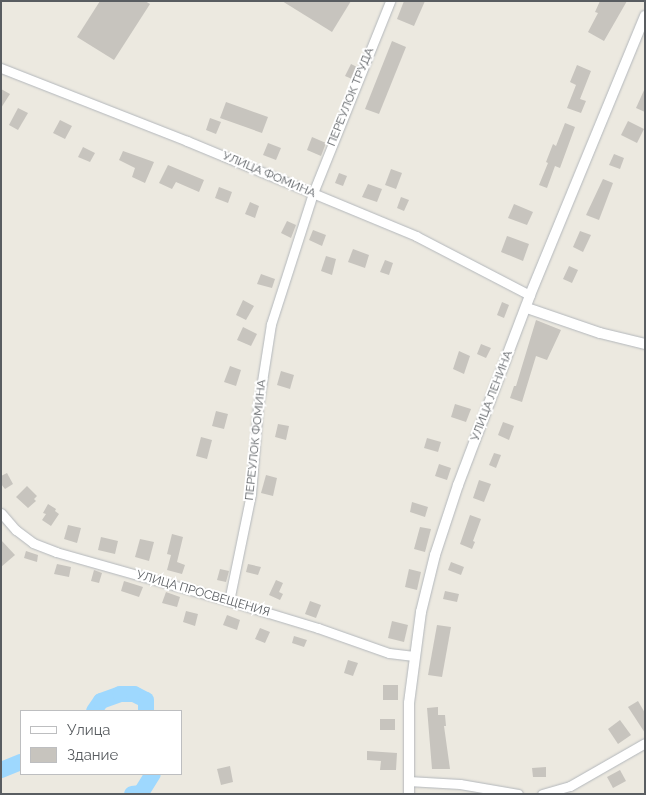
<!DOCTYPE html>
<meta charset="utf-8">
<style>
body{margin:0}
#map{position:relative;width:646px;height:795px;overflow:hidden;background:#ece9e0;font-family:Raleway,sans-serif}
div>[style]{position:absolute}
[style*='--x']{left:calc(var(--x)*1px);top:calc(var(--y)*1px);width:calc(var(--w)*1px);rotate:calc(var(--a)*1deg)}
.river>*{height:16px;margin:-8px;padding:0 8px;transform-origin:8px;border-radius:8px;background:#9ed8fe}
.building>*{inset:0;background:#c7c4be}
.roads{filter:drop-shadow(0 0 1px #b3b7bb) drop-shadow(0 0 1px #b3b7bb)}
.minor>*{height:9px;margin:-4.5px;padding:0 4.5px;transform-origin:4.5px;border-radius:4.5px;background:#fff}
.tertiary>*{height:10px;margin:-5px;padding:0 5px;transform-origin:5px;border-radius:5px;background:#fff}
span{translate:-50% -50%;white-space:nowrap;text-align:center;line-height:1.15;-webkit-text-stroke:4px #fff;paint-order:stroke}
.street-label{font-size:12px;color:#595d61}
.frame{position:absolute;inset:0;border:2px solid #595d61;pointer-events:none}
.legend{position:absolute;left:20px;top:710px;width:162px;height:65px;box-sizing:border-box;background:#fff;border:1px solid #bdbec0;margin:0;padding:6px 9px;list-style:none;font-size:15px;color:#595d61}
.legend li{display:flex;align-items:center;gap:10px;height:25px}
.legend b{width:25px;border:1px solid #bdbec0}
</style>
<div id="map">
<div class="river">
<div style="--x:94;--y:711;--w:12;--a:-55"></div>
<div style="--x:101;--y:701;--w:20;--a:-20"></div>
<div style="--x:120;--y:694;--w:14;--a:0"></div>
<div style="--x:134;--y:694;--w:13;--a:27"></div>
<div style="--x:146;--y:700;--w:11;--a:90"></div>
<div style="--x:1;--y:770;--w:22;--a:-22"></div>
<div style="--x:132;--y:794;--w:9;--a:-6"></div>
<div style="--x:141;--y:793;--w:22;--a:-58"></div>
</div>
<div class="building">
<div style="clip-path:polygon(100px 1px,145px 1px,150px 4px,114px 60px,77px 37px)"></div>
<div style="clip-path:polygon(282px 1px,351px 1px,332px 32px)"></div>
<div style="clip-path:polygon(404px 1px,425px 1px,414px 26px,397px 19px)"></div>
<div style="clip-path:polygon(600px 1px,627px 1px,604px 41px,588px 32px,598px 13px,595px 12px)"></div>
<div style="clip-path:polygon(392px 41px,406px 47px,379px 114px,365px 109px)"></div>
<div style="clip-path:polygon(351px 64px,357px 67px,352px 79px,345px 76px)"></div>
<div style="clip-path:polygon(577px 65px,591px 71px,580px 99px,586px 101px,581px 113px,567px 108px,576px 85px,570px 82px)"></div>
<div style="clip-path:polygon(645px 88px,645px 112px,636px 108px)"></div>
<div style="clip-path:polygon(1px 89px,10px 94px,1px 108px)"></div>
<div style="clip-path:polygon(226px 102px,268px 117px,262px 133px,220px 118px)"></div>
<div style="clip-path:polygon(18px 108px,28px 113px,18px 130px,9px 125px)"></div>
<div style="clip-path:polygon(210px 118px,221px 122px,216px 134px,206px 130px)"></div>
<div style="clip-path:polygon(60px 120px,72px 126px,65px 139px,53px 133px)"></div>
<div style="clip-path:polygon(628px 121px,644px 129px,637px 143px,621px 135px)"></div>
<div style="clip-path:polygon(565px 123px,575px 127px,560px 168px,555px 166px,547px 188px,539px 185px,548px 163px,546px 162px,553px 144px,556px 146px)"></div>
<div style="clip-path:polygon(312px 137px,326px 143px,321px 156px,307px 150px)"></div>
<div style="clip-path:polygon(268px 143px,281px 148px,276px 160px,263px 155px)"></div>
<div style="clip-path:polygon(83px 147px,95px 153px,90px 162px,78px 157px)"></div>
<div style="clip-path:polygon(123px 151px,154px 162px,145px 183px,132px 177px,135px 168px,119px 160px)"></div>
<div style="clip-path:polygon(614px 154px,624px 158px,620px 169px,609px 165px)"></div>
<div style="clip-path:polygon(168px 165px,204px 180px,199px 192px,176px 182px,172px 189px,159px 183px)"></div>
<div style="clip-path:polygon(391px 169px,402px 173px,396px 189px,385px 185px)"></div>
<div style="clip-path:polygon(339px 173px,347px 176px,343px 186px,335px 183px)"></div>
<div style="clip-path:polygon(603px 179px,613px 183px,599px 220px,586px 215px)"></div>
<div style="clip-path:polygon(368px 184px,382px 189px,377px 202px,362px 197px)"></div>
<div style="clip-path:polygon(219px 187px,232px 192px,228px 203px,215px 198px)"></div>
<div style="clip-path:polygon(401px 197px,409px 200px,404px 211px,397px 208px)"></div>
<div style="clip-path:polygon(250px 202px,259px 206px,255px 218px,245px 214px)"></div>
<div style="clip-path:polygon(514px 204px,533px 212px,527px 225px,508px 218px)"></div>
<div style="clip-path:polygon(287px 221px,296px 225px,291px 238px,281px 233px)"></div>
<div style="clip-path:polygon(313px 230px,326px 235px,322px 246px,309px 240px)"></div>
<div style="clip-path:polygon(580px 231px,591px 235px,583px 252px,573px 247px)"></div>
<div style="clip-path:polygon(507px 236px,529px 244px,523px 261px,501px 252px)"></div>
<div style="clip-path:polygon(353px 249px,369px 255px,365px 268px,348px 262px)"></div>
<div style="clip-path:polygon(326px 256px,336px 259px,332px 275px,321px 271px)"></div>
<div style="clip-path:polygon(385px 260px,393px 263px,389px 275px,380px 272px)"></div>
<div style="clip-path:polygon(569px 266px,578px 270px,572px 283px,563px 279px)"></div>
<div style="clip-path:polygon(261px 274px,275px 279px,272px 288px,257px 284px)"></div>
<div style="clip-path:polygon(243px 300px,254px 306px,246px 320px,236px 315px)"></div>
<div style="clip-path:polygon(502px 302px,509px 305px,504px 318px,497px 315px)"></div>
<div style="clip-path:polygon(536px 320px,561px 330px,547px 360px,536px 356px,522px 402px,510px 398px,514px 386px,516px 386px)"></div>
<div style="clip-path:polygon(243px 327px,257px 334px,251px 346px,237px 340px)"></div>
<div style="clip-path:polygon(481px 344px,491px 348px,486px 358px,477px 354px)"></div>
<div style="clip-path:polygon(459px 351px,470px 356px,464px 374px,453px 369px)"></div>
<div style="clip-path:polygon(230px 366px,241px 370px,236px 386px,224px 382px)"></div>
<div style="clip-path:polygon(281px 371px,294px 375px,290px 389px,277px 385px)"></div>
<div style="clip-path:polygon(455px 404px,471px 409px,466px 422px,451px 417px)"></div>
<div style="clip-path:polygon(216px 411px,228px 414px,224px 429px,212px 426px)"></div>
<div style="clip-path:polygon(503px 422px,514px 426px,509px 440px,498px 435px)"></div>
<div style="clip-path:polygon(278px 424px,289px 426px,286px 440px,275px 437px)"></div>
<div style="clip-path:polygon(201px 437px,212px 440px,207px 459px,196px 456px)"></div>
<div style="clip-path:polygon(427px 438px,441px 442px,438px 452px,424px 448px)"></div>
<div style="clip-path:polygon(494px 453px,501px 455px,496px 468px,489px 465px)"></div>
<div style="clip-path:polygon(439px 464px,451px 468px,447px 480px,435px 476px)"></div>
<div style="clip-path:polygon(7px 473px,13px 484px,5px 489px,1px 484px,1px 476px)"></div>
<div style="clip-path:polygon(266px 475px,277px 478px,273px 496px,261px 493px)"></div>
<div style="clip-path:polygon(479px 480px,491px 484px,484px 502px,473px 498px)"></div>
<div style="clip-path:polygon(27px 486px,37px 496px,34px 499px,36px 501px,28px 508px,16px 497px)"></div>
<div style="clip-path:polygon(412px 502px,428px 507px,425px 517px,410px 512px)"></div>
<div style="clip-path:polygon(48px 504px,56px 509px,55px 511px,59px 514px,51px 526px,42px 520px,46px 514px,43px 513px)"></div>
<div style="clip-path:polygon(470px 515px,481px 519px,473px 541px,475px 542px,472px 549px,460px 544px)"></div>
<div style="clip-path:polygon(68px 525px,81px 528px,77px 543px,64px 539px)"></div>
<div style="clip-path:polygon(420px 527px,431px 529px,425px 552px,414px 549px)"></div>
<div style="clip-path:polygon(172px 534px,183px 537px,177px 562px,185px 565px,182px 574px,167px 570px,171px 555px,167px 554px)"></div>
<div style="clip-path:polygon(101px 537px,118px 541px,115px 554px,98px 550px)"></div>
<div style="clip-path:polygon(140px 539px,154px 542px,149px 561px,135px 557px)"></div>
<div style="clip-path:polygon(1px 540px,15px 555px,1px 567px)"></div>
<div style="clip-path:polygon(26px 551px,38px 555px,37px 562px,24px 558px)"></div>
<div style="clip-path:polygon(451px 562px,464px 567px,461px 575px,448px 570px)"></div>
<div style="clip-path:polygon(57px 564px,71px 567px,69px 577px,54px 574px)"></div>
<div style="clip-path:polygon(248px 564px,261px 567px,258px 575px,246px 572px)"></div>
<div style="clip-path:polygon(220px 569px,229px 571px,226px 582px,217px 580px)"></div>
<div style="clip-path:polygon(409px 569px,421px 572px,417px 590px,405px 587px)"></div>
<div style="clip-path:polygon(94px 570px,102px 573px,99px 583px,91px 581px)"></div>
<div style="clip-path:polygon(276px 580px,283px 583px,279px 592px,283px 594px,280px 600px,269px 595px)"></div>
<div style="clip-path:polygon(124px 581px,143px 587px,139px 597px,121px 591px)"></div>
<div style="clip-path:polygon(445px 591px,459px 594px,457px 602px,443px 599px)"></div>
<div style="clip-path:polygon(166px 592px,180px 597px,177px 607px,162px 603px)"></div>
<div style="clip-path:polygon(310px 601px,321px 605px,316px 618px,305px 614px)"></div>
<div style="clip-path:polygon(186px 611px,198px 614px,195px 626px,183px 622px)"></div>
<div style="clip-path:polygon(227px 615px,240px 620px,237px 630px,223px 625px)"></div>
<div style="clip-path:polygon(392px 621px,408px 625px,404px 642px,388px 638px)"></div>
<div style="clip-path:polygon(437px 625px,451px 627px,442px 677px,428px 675px)"></div>
<div style="clip-path:polygon(260px 628px,270px 632px,265px 643px,255px 639px)"></div>
<div style="clip-path:polygon(294px 636px,307px 640px,304px 647px,292px 643px)"></div>
<div style="clip-path:polygon(348px 660px,358px 663px,353px 676px,344px 673px)"></div>
<div style="clip-path:polygon(383px 685px,398px 685px,398px 700px,383px 700px)"></div>
<div style="clip-path:polygon(638px 701px,645px 713px,645px 733px,628px 707px)"></div>
<div style="clip-path:polygon(438px 707px,438px 715px,445px 715px,446px 726px,444px 726px,450px 769px,432px 769px,427px 708px)"></div>
<div style="clip-path:polygon(380px 719px,395px 719px,395px 730px,380px 730px)"></div>
<div style="clip-path:polygon(620px 720px,631px 735px,618px 744px,608px 729px)"></div>
<div style="clip-path:polygon(367px 751px,397px 753px,396px 770px,380px 770px,381px 761px,367px 760px)"></div>
<div style="clip-path:polygon(230px 766px,233px 782px,221px 785px,217px 769px)"></div>
<div style="clip-path:polygon(546px 767px,546px 777px,533px 777px,532px 768px)"></div>
<div style="clip-path:polygon(620px 770px,626px 781px,613px 788px,607px 777px)"></div>
</div>
<div class="roads">
<div class="minor">
<div style="--x:1;--y:68;--w:200;--a:21.4"></div>
<div style="--x:187;--y:141;--w:248;--a:22.5"></div>
<div style="--x:416;--y:236;--w:128;--a:27.4"></div>
<div style="--x:1;--y:513;--w:23;--a:49"></div>
<div style="--x:16;--y:530;--w:21;--a:37"></div>
<div style="--x:33;--y:543;--w:25;--a:21"></div>
<div style="--x:56;--y:552;--w:180;--a:15.8"></div>
<div style="--x:229;--y:601;--w:93;--a:16.9"></div>
<div style="--x:318;--y:628;--w:75;--a:19.4"></div>
<div style="--x:389;--y:653;--w:25;--a:7"></div>
<div style="--x:229;--y:601;--w:109;--a:-78.4"></div>
<div style="--x:251;--y:494;--w:87;--a:-85.4"></div>
<div style="--x:258;--y:407;--w:84;--a:-81.1"></div>
<div style="--x:271;--y:324;--w:138;--a:-72.2"></div>
<div style="--x:313;--y:193;--w:207;--a:-68.1"></div>
<div style="--x:408;--y:781;--w:52;--a:3.3"></div>
<div style="--x:460;--y:784;--w:59;--a:9.8"></div>
<div style="--x:542;--y:794;--w:29;--a:-16"></div>
<div style="--x:570;--y:786;--w:86;--a:-29.8"></div>
</div>
<div class="tertiary">
<div style="--x:527;--y:308;--w:77;--a:18.9"></div>
<div style="--x:600;--y:333;--w:46;--a:13.7"></div>
<div style="--x:409;--y:794;--w:91;--a:-90"></div>
<div style="--x:409;--y:703;--w:92;--a:-82.5"></div>
<div style="--x:421;--y:612;--w:59;--a:-76.2"></div>
<div style="--x:435;--y:555;--w:74;--a:-71.8"></div>
<div style="--x:458;--y:485;--w:203;--a:-69.2"></div>
<div style="--x:530;--y:295;--w:302;--a:-67.6"></div>
</div>
</div>
<div class="street-label">
<span style="left:351px;top:97px;rotate:-68deg">ПЕРЕУЛОК ТРУДА</span>
<span style="left:269px;top:175px;rotate:23deg">УЛИЦА ФОМИНА</span>
<span style="left:492px;top:396px;rotate:-69deg">УЛИЦА ЛЕНИНА</span>
<span style="left:256px;top:440px;rotate:-84deg">ПЕРЕУЛОК ФОМИНА</span>
<span style="left:203px;top:594px;rotate:16deg">УЛИЦА ПРОСВЕЩЕНИЯ</span>
</div>
<div class="frame"></div>
<ul class="legend">
<li><b style="height:6px;background:#fff"></b>Улица</li>
<li><b style="height:14px;background:#c7c4be"></b>Здание</li>
</ul>
</div>
